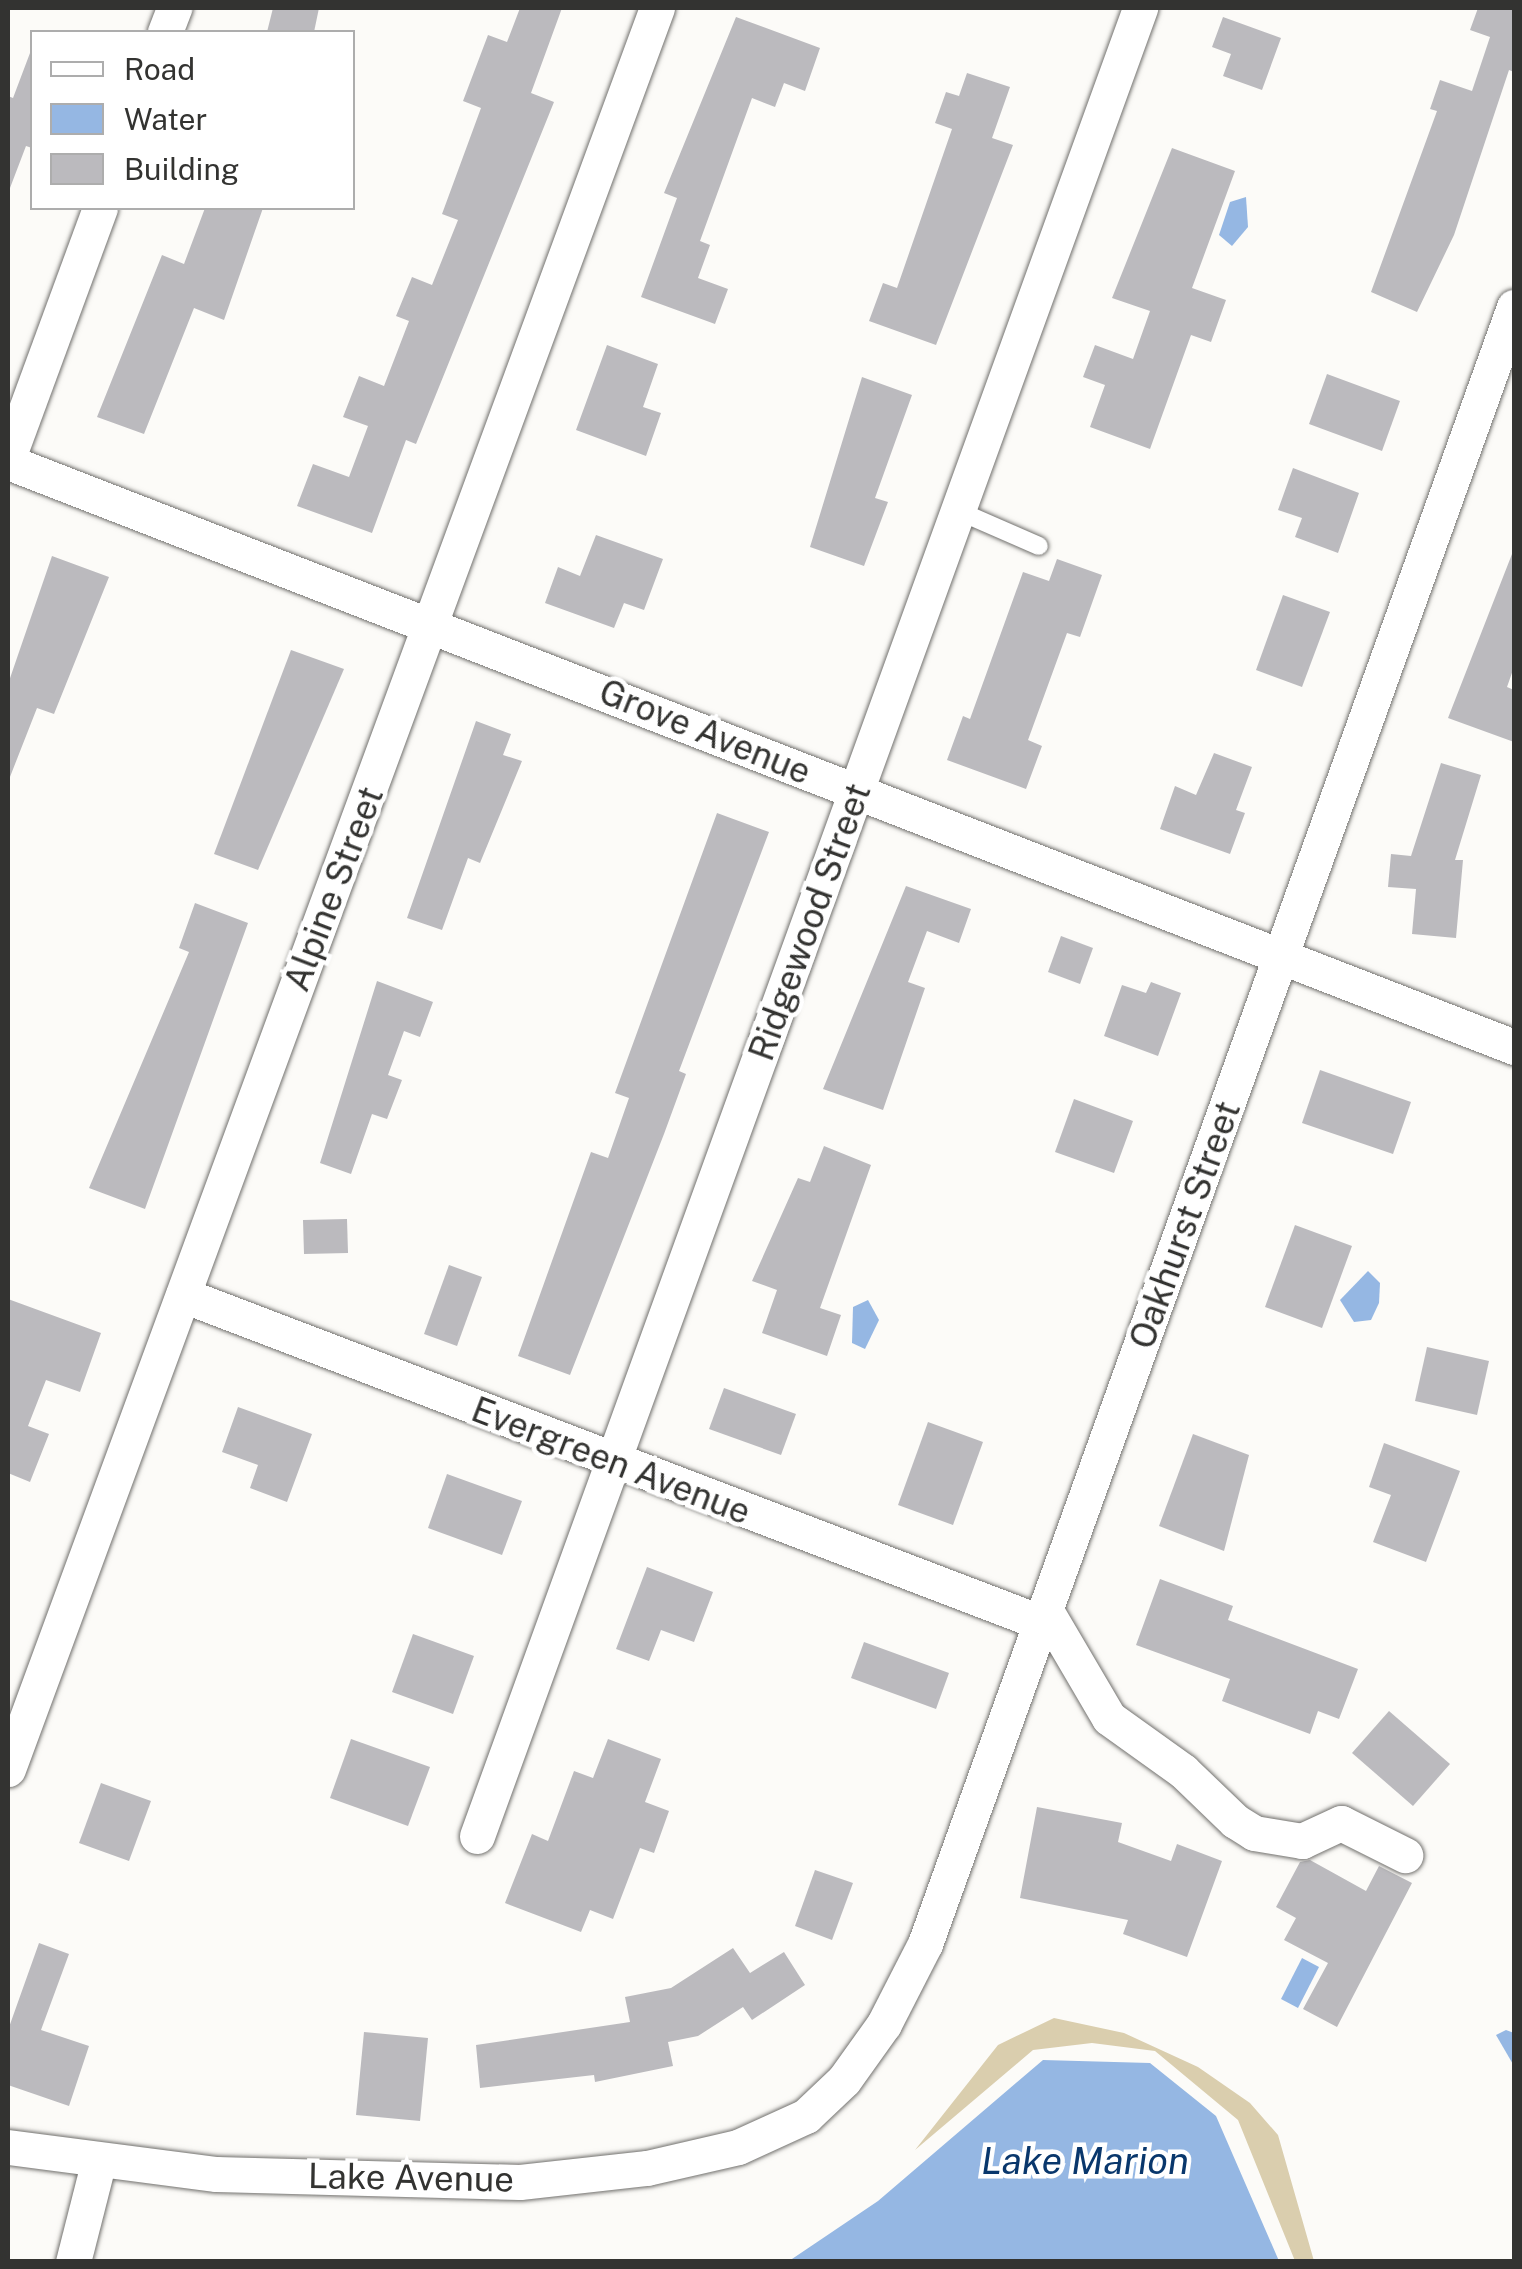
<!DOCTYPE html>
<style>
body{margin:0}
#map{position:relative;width:1522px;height:2269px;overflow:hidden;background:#fcfbf8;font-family:"Public Sans",sans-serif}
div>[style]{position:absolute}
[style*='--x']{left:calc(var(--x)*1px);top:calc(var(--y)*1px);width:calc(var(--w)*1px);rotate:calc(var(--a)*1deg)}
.green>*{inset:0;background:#daceae}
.water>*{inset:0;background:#95b7e3}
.building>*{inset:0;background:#bbbabe}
.roads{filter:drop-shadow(0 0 2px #72716e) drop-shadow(0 0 2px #72716e)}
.lane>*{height:18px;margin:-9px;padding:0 9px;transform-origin:9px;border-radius:9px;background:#fff}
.street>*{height:35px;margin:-17.5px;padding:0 17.5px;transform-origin:17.5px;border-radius:17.5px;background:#fff}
span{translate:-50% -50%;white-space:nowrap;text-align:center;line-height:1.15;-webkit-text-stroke:9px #fff;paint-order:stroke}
.street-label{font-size:35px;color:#333331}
.water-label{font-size:38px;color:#09376c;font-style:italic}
.frame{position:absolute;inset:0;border:10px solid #333331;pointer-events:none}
.legend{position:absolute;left:30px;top:30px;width:325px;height:180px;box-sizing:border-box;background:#fff;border:2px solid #adadad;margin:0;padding:12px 18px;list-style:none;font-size:30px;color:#333331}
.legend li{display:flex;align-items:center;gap:20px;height:50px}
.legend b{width:50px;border:2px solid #adadad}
</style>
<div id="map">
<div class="green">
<div style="clip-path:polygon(1054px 2018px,1124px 2033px,1198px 2067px,1250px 2103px,1278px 2135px,1314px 2261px,1295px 2261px,1238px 2120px,1155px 2051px,1092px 2043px,1033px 2050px,915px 2150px,998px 2045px)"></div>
</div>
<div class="water">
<div style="clip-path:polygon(1246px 197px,1248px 227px,1232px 246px,1219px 235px,1230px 202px)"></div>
<div style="clip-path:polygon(1368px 1271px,1380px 1283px,1379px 1303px,1371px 1320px,1354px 1322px,1340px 1300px)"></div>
<div style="clip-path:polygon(868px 1300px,879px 1320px,865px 1349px,852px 1343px,853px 1307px)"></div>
<div style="clip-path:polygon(1302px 1958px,1319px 1967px,1298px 2008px,1281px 1999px)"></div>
<div style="clip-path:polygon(1506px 2030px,1514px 2033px,1514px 2066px,1496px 2035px)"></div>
<div style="clip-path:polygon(1043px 2060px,1150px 2063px,1216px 2116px,1279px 2261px,789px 2261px,878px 2201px)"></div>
</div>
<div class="building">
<div style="clip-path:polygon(273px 8px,319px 8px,314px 32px,267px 32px)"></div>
<div style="clip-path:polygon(520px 8px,562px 8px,531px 93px,554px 102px,416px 444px,406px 440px,372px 533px,297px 506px,313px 464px,349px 477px,368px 426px,343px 417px,359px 376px,384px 386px,409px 321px,396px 316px,412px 277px,432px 285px,458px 220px,442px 214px,481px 108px,463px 101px,488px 35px,507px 42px)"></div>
<div style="clip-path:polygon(1478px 8px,1514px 8px,1514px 72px,1509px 70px,1454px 235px,1417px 312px,1371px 292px,1437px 111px,1430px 109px,1440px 80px,1472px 91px,1490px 37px,1470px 30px)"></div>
<div style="clip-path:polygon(736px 17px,820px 48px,805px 91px,784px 83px,775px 107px,752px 98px,700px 241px,710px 245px,698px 278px,728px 289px,715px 324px,641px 297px,677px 198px,664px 193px)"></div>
<div style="clip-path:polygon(1223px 17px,1281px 38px,1262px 90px,1223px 76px,1231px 54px,1212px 47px)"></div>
<div style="clip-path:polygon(30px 53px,32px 148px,26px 146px,10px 188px,8px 96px,13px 98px)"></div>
<div style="clip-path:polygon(967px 73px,1010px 87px,992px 138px,1013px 145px,936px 345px,869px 321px,883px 283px,897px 288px,952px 129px,935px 123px,946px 92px,959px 96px)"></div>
<div style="clip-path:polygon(1172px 148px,1235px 171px,1192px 288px,1226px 300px,1211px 342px,1191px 335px,1150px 449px,1090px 427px,1105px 385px,1083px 377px,1095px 345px,1133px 359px,1150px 311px,1112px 298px)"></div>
<div style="clip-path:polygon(205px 208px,263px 208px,224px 320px,194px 308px,144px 434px,97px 417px,162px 255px,184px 264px)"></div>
<div style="clip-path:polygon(607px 345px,658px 364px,643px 407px,661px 413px,646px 456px,576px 430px)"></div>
<div style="clip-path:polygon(1327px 374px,1400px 401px,1382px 451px,1309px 424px)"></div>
<div style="clip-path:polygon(862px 377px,912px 395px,875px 498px,888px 502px,864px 566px,810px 547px)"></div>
<div style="clip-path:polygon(1293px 468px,1359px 493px,1338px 553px,1295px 537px,1302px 518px,1278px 510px)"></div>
<div style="clip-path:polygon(596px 535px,663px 559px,644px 610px,624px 603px,614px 628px,545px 603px,558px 567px,580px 576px)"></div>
<div style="clip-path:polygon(1512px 554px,1514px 667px,1507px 687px,1514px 690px,1514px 742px,1448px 718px)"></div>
<div style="clip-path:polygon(52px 556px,109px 577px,54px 714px,37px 708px,8px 782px,8px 684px)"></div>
<div style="clip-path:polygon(1057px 559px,1102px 575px,1080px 637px,1067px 633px,1028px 740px,1042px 746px,1026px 789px,947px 760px,963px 716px,970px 719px,1023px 572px,1049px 581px)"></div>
<div style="clip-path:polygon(1283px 595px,1330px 612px,1302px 687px,1256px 670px)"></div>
<div style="clip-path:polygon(291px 650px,344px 669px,258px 870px,214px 854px)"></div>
<div style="clip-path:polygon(476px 721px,511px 734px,503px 755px,522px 761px,480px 863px,468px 858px,442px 930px,407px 918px)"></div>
<div style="clip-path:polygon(1214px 753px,1252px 767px,1236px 810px,1245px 813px,1230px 854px,1160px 829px,1175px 786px,1196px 795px)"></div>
<div style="clip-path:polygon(1441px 763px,1481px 775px,1455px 860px,1463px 860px,1456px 938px,1412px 934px,1416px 889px,1388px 887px,1391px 854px,1411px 856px)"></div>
<div style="clip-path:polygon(717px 813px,769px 832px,679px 1071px,686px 1074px,664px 1134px,570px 1375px,518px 1356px,591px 1152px,608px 1158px,629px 1098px,615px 1093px)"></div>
<div style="clip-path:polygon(906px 886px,971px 909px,959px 943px,927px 931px,908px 982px,925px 988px,883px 1110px,823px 1089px)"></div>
<div style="clip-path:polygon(195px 903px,248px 923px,145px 1209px,89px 1188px,189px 952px,179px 948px)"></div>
<div style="clip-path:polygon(1061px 936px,1093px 948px,1080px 984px,1048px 972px)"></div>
<div style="clip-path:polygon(377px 981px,433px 1002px,420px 1037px,404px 1031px,388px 1075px,402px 1080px,387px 1119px,372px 1114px,351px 1174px,320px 1163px)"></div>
<div style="clip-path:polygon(1151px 982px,1181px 993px,1158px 1056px,1104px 1036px,1122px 985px,1146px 993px)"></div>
<div style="clip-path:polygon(1320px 1070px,1411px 1102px,1393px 1154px,1302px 1123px)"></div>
<div style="clip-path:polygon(1074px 1099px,1133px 1121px,1114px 1173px,1055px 1152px)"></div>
<div style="clip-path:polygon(824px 1146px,871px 1165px,820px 1308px,841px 1315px,827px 1356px,762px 1333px,777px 1290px,752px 1281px,798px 1178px,810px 1182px)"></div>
<div style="clip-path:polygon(347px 1219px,348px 1253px,304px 1254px,303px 1220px)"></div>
<div style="clip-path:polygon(1295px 1225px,1352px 1246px,1322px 1328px,1265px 1307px)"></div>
<div style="clip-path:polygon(449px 1265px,482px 1277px,457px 1346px,424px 1334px)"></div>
<div style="clip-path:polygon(8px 1299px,101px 1333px,80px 1392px,46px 1380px,28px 1426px,49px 1434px,30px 1482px,8px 1473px)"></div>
<div style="clip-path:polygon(1427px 1347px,1489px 1361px,1477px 1415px,1415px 1401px)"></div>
<div style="clip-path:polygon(724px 1388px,796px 1414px,781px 1455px,709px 1429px)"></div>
<div style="clip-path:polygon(238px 1407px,312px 1434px,287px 1502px,250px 1488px,258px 1465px,222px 1452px)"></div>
<div style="clip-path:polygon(928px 1422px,983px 1442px,953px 1525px,898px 1505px)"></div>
<div style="clip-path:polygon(1193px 1434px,1249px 1455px,1224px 1551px,1159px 1526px)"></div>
<div style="clip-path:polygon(1384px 1443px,1460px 1471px,1426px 1562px,1373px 1542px,1391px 1495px,1369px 1487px)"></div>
<div style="clip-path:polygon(447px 1474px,522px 1501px,502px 1555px,428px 1528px)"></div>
<div style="clip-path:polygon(647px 1567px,713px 1592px,694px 1642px,661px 1630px,649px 1661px,616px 1649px)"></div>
<div style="clip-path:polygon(1160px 1579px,1233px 1606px,1228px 1620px,1358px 1669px,1339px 1719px,1318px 1711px,1310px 1734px,1222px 1701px,1230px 1679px,1136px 1645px)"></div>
<div style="clip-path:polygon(413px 1634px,474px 1656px,453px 1714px,392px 1692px)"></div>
<div style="clip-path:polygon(864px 1642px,949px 1673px,936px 1709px,851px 1678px)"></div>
<div style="clip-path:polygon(1389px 1711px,1450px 1764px,1413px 1806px,1352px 1753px)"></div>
<div style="clip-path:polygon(351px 1739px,430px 1767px,408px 1826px,330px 1798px)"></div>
<div style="clip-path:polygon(608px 1739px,661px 1759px,645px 1802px,669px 1811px,654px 1853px,640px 1848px,613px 1919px,590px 1910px,581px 1932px,505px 1903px,532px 1834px,548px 1841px,574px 1771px,593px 1778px)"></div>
<div style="clip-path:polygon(101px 1783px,151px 1801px,129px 1861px,79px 1843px)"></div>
<div style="clip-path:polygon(1037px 1807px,1122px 1823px,1118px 1842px,1171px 1861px,1177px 1844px,1222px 1861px,1187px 1957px,1123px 1934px,1128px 1920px,1020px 1898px)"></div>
<div style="clip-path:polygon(1310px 1860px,1366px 1891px,1379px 1866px,1412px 1883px,1337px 2027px,1303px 2009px,1328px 1963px,1284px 1940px,1296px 1918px,1276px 1907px,1300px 1862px)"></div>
<div style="clip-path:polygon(815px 1870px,853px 1883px,832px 1940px,795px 1926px)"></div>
<div style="clip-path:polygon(39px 1943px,69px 1954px,41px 2030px,89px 2046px,69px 2106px,8px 2085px,8px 2030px)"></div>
<div style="clip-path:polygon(733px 1948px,750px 1973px,784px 1952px,805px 1985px,752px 2020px,743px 2007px,698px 2036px,668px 2042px,673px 2066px,595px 2082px,594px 2075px,480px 2088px,476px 2045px,630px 2022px,625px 1997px,671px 1988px)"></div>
<div style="clip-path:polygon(364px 2032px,428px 2038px,420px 2121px,356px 2115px)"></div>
</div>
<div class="roads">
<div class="lane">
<div style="--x:959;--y:511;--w:87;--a:23.6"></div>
</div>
<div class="street">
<div style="--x:165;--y:32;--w:26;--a:-69"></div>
<div style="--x:8;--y:458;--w:266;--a:-69.8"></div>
<div style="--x:8;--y:462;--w:1616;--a:21.23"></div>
<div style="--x:183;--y:1295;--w:917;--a:20.89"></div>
<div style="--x:1045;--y:1609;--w:126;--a:59.6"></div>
<div style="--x:1109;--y:1718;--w:91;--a:35.6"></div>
<div style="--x:1183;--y:1771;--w:72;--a:43.9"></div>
<div style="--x:1235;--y:1821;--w:22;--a:32"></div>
<div style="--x:1254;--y:1833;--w:49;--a:9.5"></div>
<div style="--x:1302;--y:1841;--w:43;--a:-24.8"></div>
<div style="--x:1341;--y:1823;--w:72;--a:26.6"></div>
<div style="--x:8;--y:1769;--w:1877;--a:-69.77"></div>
<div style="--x:477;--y:1836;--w:1945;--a:-70.06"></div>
<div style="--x:8;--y:2147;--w:210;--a:7.4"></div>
<div style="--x:216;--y:2174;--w:304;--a:1.5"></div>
<div style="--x:520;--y:2182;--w:128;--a:-6.3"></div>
<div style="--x:647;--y:2168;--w:93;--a:-13"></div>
<div style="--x:738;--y:2147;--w:75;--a:-24.5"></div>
<div style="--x:806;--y:2116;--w:52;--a:-43.5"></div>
<div style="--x:844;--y:2080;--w:69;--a:-54.5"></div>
<div style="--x:884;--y:2024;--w:90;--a:-62.9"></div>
<div style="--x:925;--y:1944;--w:1740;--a:-70.21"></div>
<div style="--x:73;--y:2262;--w:101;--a:-75.7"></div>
</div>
</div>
<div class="street-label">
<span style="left:705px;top:732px;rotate:22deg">Grove Avenue</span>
<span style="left:334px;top:889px;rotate:-69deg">Alpine Street</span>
<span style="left:810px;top:922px;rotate:-70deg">Ridgewood Street</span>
<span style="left:1185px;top:1225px;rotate:-70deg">Oakhurst Street</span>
<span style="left:611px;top:1461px;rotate:21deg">Evergreen Avenue</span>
<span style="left:411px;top:2178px;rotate:1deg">Lake Avenue</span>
</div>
<div class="water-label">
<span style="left:1085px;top:2161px">Lake Marion</span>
</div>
<div class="frame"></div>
<ul class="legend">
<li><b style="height:12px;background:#fff"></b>Road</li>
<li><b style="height:28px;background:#95b7e3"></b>Water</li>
<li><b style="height:28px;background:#bbbabe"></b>Building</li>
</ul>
</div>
